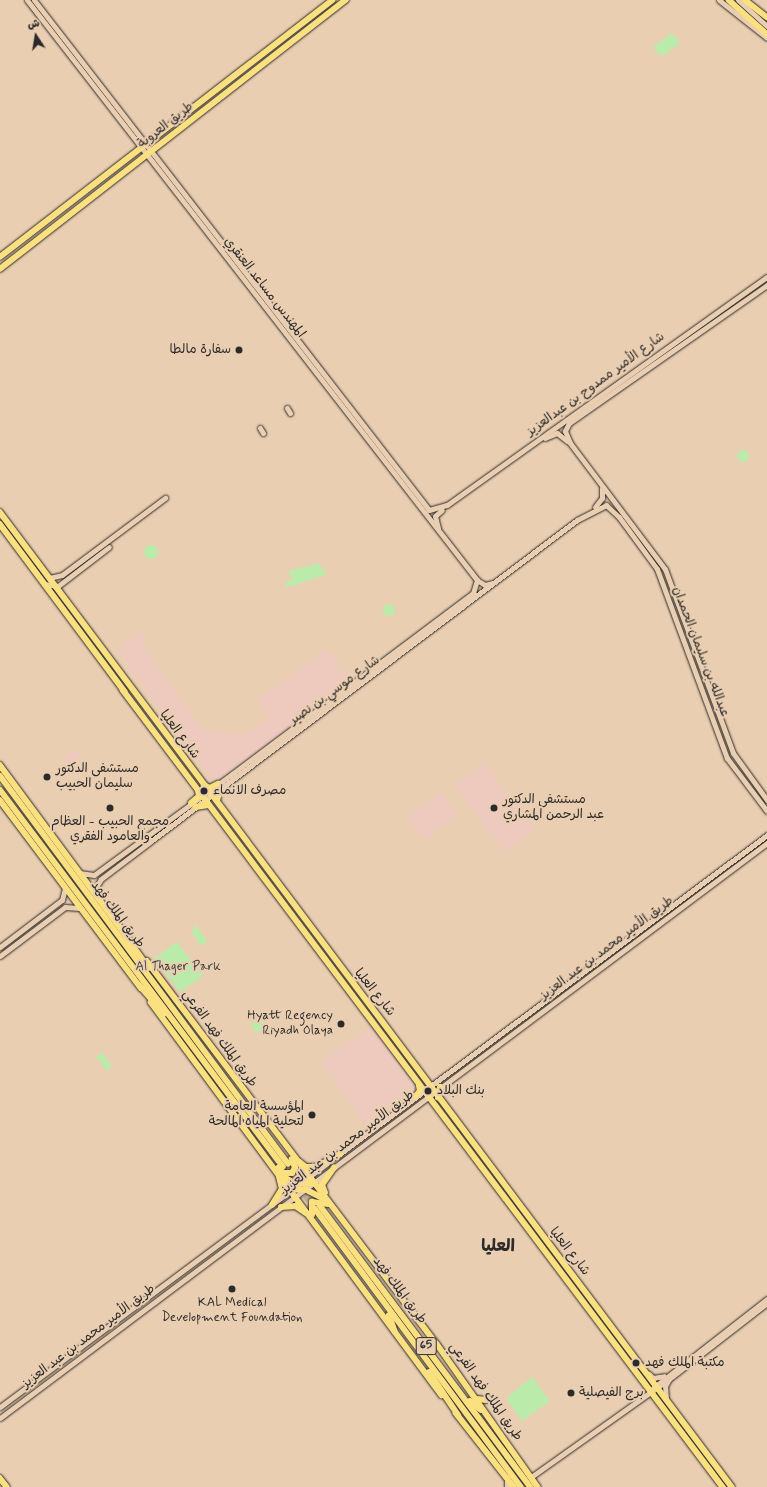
<!DOCTYPE html>
<meta charset="utf-8">
<style>
body{margin:0}
#map{position:relative;width:767px;height:1487px;overflow:hidden;background:#eaceb1;font-family:Mynerve,"Playpen Sans Arabic",sans-serif}
div>[style]{position:absolute}
[style*='--x']{left:calc(var(--x)*1px);top:calc(var(--y)*1px);width:calc(var(--w)*1px);rotate:calc(var(--a)*1deg)}
.built>*{inset:0;background:#eecabe}
.green>*{inset:0;background:#bbebaa}
.round{border-radius:50%}
.highway-tunnel>*{height:6px;margin-top:-3px;transform-origin:0;background:repeating-linear-gradient(90deg,#c4ad96 0 6px,transparent 0 9px)}
.roads{filter:drop-shadow(0 0 1px #2b2b2b) drop-shadow(0 0 1px #2b2b2b)}
.secondary>*{height:5px;margin:-2.5px;padding:0 2.5px;transform-origin:2.5px;border-radius:2.5px;background:#eaceb1}
.primary>*{height:5.5px;margin:-2.75px;padding:0 2.75px;transform-origin:2.75px;border-radius:2.75px;background:#fbe080}
.highway>*{height:6px;margin:-3px;padding:0 3px;transform-origin:3px;border-radius:3px;background:#fbe080}
.dots>*{width:11px;height:11px;translate:-50% -50%;box-sizing:border-box;border:2px solid #eaceb1;border-radius:50%}
span{translate:-50% -50%;white-space:nowrap;text-align:center;line-height:1.15;-webkit-text-stroke:4px #eaceb1;paint-order:stroke}
.shield-label span{padding:1px 3px;background:#eaceb1;border:1px solid;border-radius:3px;-webkit-text-stroke-width:0}
.shield-label{font-size:12px;color:#2b2b2b;font-weight:700}
.street-label{font-size:13px;color:#2b2b2b}
.poi-label{font-size:13px;color:#2b2b2b}
.right{translate:-100% -50%;text-align:right}
.left{translate:0 -50%;text-align:left}
.park-label{font-size:13px;color:#393e38}
.district-label{font-size:17px;color:#2b2b2b;font-weight:700}
.north{position:absolute;left:16px;top:16px;width:40px;height:40px;-webkit-text-stroke:3px #eaceb1;paint-order:stroke;rotate:348deg;font-size:11px;font-weight:700;line-height:16px;text-align:center;color:#2b2b2b}
.north::after{content:'';display:block;margin:auto;width:14px;height:18px;background:#2b2b2b;clip-path:polygon(50% 0,100% 100%,50% 72%,0 100%)}
</style>
<div id="map">
<div class="built">
<div style="clip-path:polygon(141px 631px,145px 649px,202px 729px,244px 735px,268px 718px,258px 699px,327px 649px,338px 664px,337px 673px,343px 668px,352px 680px,215px 783px,116px 650px)"></div>
<div style="clip-path:polygon(75px 749px,81px 756px,67px 766px,61px 759px)"></div>
<div style="clip-path:polygon(484px 763px,535px 830px,504px 852px,453px 785px)"></div>
<div style="clip-path:polygon(441px 792px,459px 815px,425px 840px,407px 817px)"></div>
<div style="clip-path:polygon(372px 1026px,414px 1086px,364px 1124px,321px 1061px)"></div>
</div>
<div class="green">
<div style="clip-path:polygon(672px 33px,680px 43px,661px 57px,653px 47px)"></div>
<div class="round" style="left:737px;top:450px;width:12px;height:12px"></div>
<div class="round" style="left:144px;top:545px;width:14px;height:14px"></div>
<div style="clip-path:polygon(318px 563px,327px 574px,286px 588px,285px 583px,292px 580px,289px 571px)"></div>
<div class="round" style="left:383px;top:604px;width:12px;height:12px"></div>
<div style="clip-path:polygon(195px 924px,207px 941px,201px 946px,192px 933px)"></div>
<div style="clip-path:polygon(177px 942px,203px 976px,180px 992px,154px 958px)"></div>
<div class="round" style="left:252px;top:1020px;width:12px;height:12px"></div>
<div style="clip-path:polygon(102px 1052px,112px 1066px,107px 1071px,96px 1057px)"></div>
<div style="clip-path:polygon(532px 1377px,550px 1401px,522px 1421px,506px 1398px)"></div>
</div>
<div class="highway-tunnel">
<div style="--x:288;--y:1164;--w:53;--a:52.7"></div>
<div style="--x:283;--y:1167;--w:51;--a:52.2"></div>
</div>
<div class="roads">
<div class="secondary">
<div style="--x:27;--y:0;--w:734;--a:52.19"></div>
<div style="--x:477;--y:580;--w:14;--a:107"></div>
<div style="--x:473;--y:593;--w:301;--a:143.1"></div>
<div style="--x:232;--y:774;--w:171;--a:143.8"></div>
<div style="--x:94;--y:875;--w:15;--a:-172"></div>
<div style="--x:34;--y:0;--w:645;--a:52.24"></div>
<div style="--x:429;--y:510;--w:19;--a:-16"></div>
<div style="--x:447;--y:505;--w:393;--a:-35.5"></div>
<div style="--x:719;--y:0;--w:61;--a:38.4"></div>
<div style="--x:738;--y:0;--w:39;--a:42"></div>
<div style="--x:767;--y:285;--w:241;--a:145.1"></div>
<div style="--x:569;--y:423;--w:9;--a:117"></div>
<div style="--x:565;--y:431;--w:13;--a:67"></div>
<div style="--x:570;--y:443;--w:158;--a:53"></div>
<div style="--x:665;--y:569;--w:196;--a:69.7"></div>
<div style="--x:733;--y:753;--w:58;--a:54.1"></div>
<div style="--x:287;--y:408;--w:6;--a:59"></div>
<div style="--x:260;--y:428;--w:6;--a:59"></div>
<div style="--x:545;--y:438;--w:13;--a:-23"></div>
<div style="--x:557;--y:433;--w:13;--a:39"></div>
<div style="--x:595;--y:507;--w:11;--a:-52"></div>
<div style="--x:602;--y:498;--w:10;--a:-90"></div>
<div style="--x:438;--y:528;--w:12;--a:-104"></div>
<div style="--x:435;--y:516;--w:9;--a:-41"></div>
<div style="--x:49;--y:578;--w:13;--a:-13"></div>
<div style="--x:62;--y:575;--w:129;--a:-36.8"></div>
<div style="--x:477;--y:580;--w:9;--a:32"></div>
<div style="--x:485;--y:585;--w:7;--a:-16"></div>
<div style="--x:44;--y:584;--w:14;--a:8"></div>
<div style="--x:58;--y:586;--w:64;--a:-37.4"></div>
<div style="--x:96;--y:896;--w:9;--a:-90"></div>
<div style="--x:96;--y:887;--w:9;--a:-58"></div>
<div style="--x:101;--y:879;--w:63;--a:-37.2"></div>
<div style="--x:151;--y:841;--w:533;--a:-37"></div>
<div style="--x:577;--y:520;--w:33;--a:-27"></div>
<div style="--x:606;--y:505;--w:18;--a:43"></div>
<div style="--x:619;--y:517;--w:64;--a:53.8"></div>
<div style="--x:657;--y:569;--w:202;--a:69.7"></div>
<div style="--x:727;--y:758;--w:66;--a:53"></div>
<div style="--x:0;--y:947;--w:78;--a:-37.2"></div>
<div style="--x:62;--y:900;--w:12;--a:-76"></div>
<div style="--x:0;--y:956;--w:81;--a:-37"></div>
<div style="--x:65;--y:907;--w:14;--a:4"></div>
<div style="--x:337;--y:1156;--w:537;--a:-36.74"></div>
<div style="--x:649;--y:1374;--w:6;--a:45"></div>
<div style="--x:653;--y:1378;--w:11;--a:-10"></div>
<div style="--x:653;--y:1388;--w:145;--a:-38"></div>
<div style="--x:666;--y:1399;--w:13;--a:-94"></div>
<div style="--x:665;--y:1386;--w:8;--a:-60"></div>
<div style="--x:669;--y:1379;--w:124;--a:-37.8"></div>
<div style="--x:0;--y:1407;--w:408;--a:-36.7"></div>
<div style="--x:0;--y:1418;--w:959;--a:-36.86"></div>
<div style="--x:507;--y:1477;--w:10;--a:90"></div>
<div style="--x:531;--y:1477;--w:169;--a:-35.4"></div>
</div>
<div class="primary">
<div style="--x:729;--y:0;--w:51;--a:41.8"></div>
<div style="--x:745;--y:0;--w:28;--a:38"></div>
<div style="--x:0;--y:257;--w:420;--a:-37.7"></div>
<div style="--x:0;--y:269;--w:438;--a:-37.9"></div>
<div style="--x:0;--y:512;--w:1219;--a:53.1"></div>
<div style="--x:0;--y:524;--w:209;--a:53.3"></div>
<div style="--x:123;--y:690;--w:998;--a:53.03"></div>
<div style="--x:0;--y:765;--w:219;--a:53.5"></div>
<div style="--x:204;--y:785;--w:7;--a:27"></div>
<div style="--x:210;--y:788;--w:9;--a:-27"></div>
<div style="--x:0;--y:800;--w:235;--a:53.1"></div>
<div style="--x:217;--y:801;--w:9;--a:-77"></div>
<div style="--x:191;--y:803;--w:11;--a:-41"></div>
<div style="--x:199;--y:796;--w:5;--a:-101"></div>
<div style="--x:196;--y:807;--w:12;--a:-9"></div>
<div style="--x:147;--y:961;--w:480;--a:52.9"></div>
<div style="--x:437;--y:1344;--w:175;--a:54.8"></div>
<div style="--x:151;--y:1002;--w:489;--a:53.5"></div>
<div style="--x:415;--y:1097;--w:8;--a:-50"></div>
<div style="--x:420;--y:1091;--w:5;--a:-101"></div>
<div style="--x:438;--y:1098;--w:11;--a:-80"></div>
<div style="--x:300;--y:1162;--w:8;--a:40"></div>
<div style="--x:306;--y:1167;--w:10;--a:0"></div>
<div style="--x:316;--y:1167;--w:27;--a:-28"></div>
<div style="--x:278;--y:1168;--w:8;--a:40"></div>
<div style="--x:284;--y:1173;--w:8;--a:0"></div>
<div style="--x:292;--y:1173;--w:6;--a:-59"></div>
<div style="--x:295;--y:1168;--w:9;--a:-111"></div>
<div style="--x:283;--y:1176;--w:13;--a:32"></div>
<div style="--x:294;--y:1183;--w:19;--a:0"></div>
<div style="--x:291;--y:1190;--w:14;--a:-4"></div>
<div style="--x:305;--y:1189;--w:20;--a:27"></div>
<div style="--x:325;--y:1193;--w:9;--a:-111"></div>
<div style="--x:322;--y:1185;--w:21;--a:-55"></div>
<div style="--x:272;--y:1205;--w:19;--a:-58"></div>
<div style="--x:282;--y:1189;--w:12;--a:-104"></div>
<div style="--x:281;--y:1207;--w:15;--a:-4"></div>
<div style="--x:296;--y:1206;--w:12;--a:35"></div>
<div style="--x:312;--y:1215;--w:13;--a:-90"></div>
<div style="--x:312;--y:1202;--w:16;--a:7"></div>
<div style="--x:477;--y:1399;--w:9;--a:6"></div>
<div style="--x:456;--y:1413;--w:94;--a:51.9"></div>
<div style="--x:0;--y:1478;--w:11;--a:52"></div>
</div>
<div class="highway">
<div style="--x:0;--y:776;--w:483;--a:53.4"></div>
<div style="--x:0;--y:790;--w:471;--a:53.1"></div>
<div style="--x:127;--y:938;--w:37;--a:54"></div>
<div style="--x:139;--y:985;--w:38;--a:49"></div>
<div style="--x:320;--y:1206;--w:351;--a:53.2"></div>
<div style="--x:315;--y:1209;--w:346;--a:53.5"></div>
<div style="--x:389;--y:1315;--w:18;--a:71"></div>
<div style="--x:429;--y:1372;--w:52;--a:56"></div>
<div style="--x:470;--y:1401;--w:14;--a:39"></div>
</div>
</div>
<div class="dots">
<div style="left:239px;top:350px;background:#2b2b2b"></div>
<div style="left:47px;top:777px;background:#2b2b2b"></div>
<div style="left:204px;top:791px;background:#2b2b2b"></div>
<div style="left:110px;top:808px;background:#2b2b2b"></div>
<div style="left:494px;top:808px;background:#2b2b2b"></div>
<div style="left:341px;top:1024px;background:#2b2b2b"></div>
<div style="left:428px;top:1091px;background:#2b2b2b"></div>
<div style="left:312px;top:1115px;background:#2b2b2b"></div>
<div style="left:232px;top:1289px;background:#2b2b2b"></div>
<div style="left:636px;top:1363px;background:#2b2b2b"></div>
<div style="left:571px;top:1393px;background:#2b2b2b"></div>
</div>
<div class="shield-label">
<span style="left:426px;top:1346px">65</span>
</div>
<div class="street-label">
<span style="left:166px;top:126px;rotate:-38deg">طريق العروبة</span>
<span style="left:264px;top:288px;rotate:52deg">المهندس مساعد العنقري</span>
<span style="left:596px;top:385px;rotate:-36deg">شارع الأمير ممدوح بن عبدالعزيز</span>
<span style="left:700px;top:652px;rotate:69deg">عبدالله بن سليمان الحمدان</span>
<span style="left:335px;top:691px;rotate:-36deg">شارع موسي بن نصير</span>
<span style="left:179px;top:735px;rotate:53deg">شارع العليا</span>
<span style="left:117px;top:915px;rotate:53deg">طريق الملك فهد</span>
<span style="left:607px;top:949px;rotate:-37deg">طريق الأمير محمد بن عبد العزيز</span>
<span style="left:374px;top:993px;rotate:51deg">شارع العليا</span>
<span style="left:219px;top:1039px;rotate:54deg">طريق الملك فهد الفرعي</span>
<span style="left:348px;top:1143px;rotate:-37deg">طريق الأمير محمد بن عبد العزيز</span>
<span style="left:569px;top:1252px;rotate:52deg">شارع العليا</span>
<span style="left:399px;top:1291px;rotate:53deg">طريق الملك فهد</span>
<span style="left:89px;top:1337px;rotate:-37deg">طريق الأمير محمد بن عبد العزيز</span>
<span style="left:485px;top:1392px;rotate:55deg">طريق الملك فهد الفرعي</span>
</div>
<div class="poi-label">
<span class="right" style="left:231px;top:350px">سفارة مالطا</span>
<span class="left" style="left:56px;top:777px">مستشفى الدكتور<br>سليمان الحبيب</span>
<span class="left" style="left:213px;top:791px">مصرف الانماء</span>
<span class="left" style="left:503px;top:808px">مستشفى الدكتور<br>عبد الرحمن المشاري</span>
<span style="left:110px;top:830px">مجمع الحبيب - العظام<br>والعامود الفقري</span>
<span class="right" style="left:333px;top:1024px">Hyatt Regency<br>Riyadh Olaya</span>
<span class="left" style="left:437px;top:1091px">بنك البلاد</span>
<span class="right" style="left:304px;top:1115px">المؤسسة العامة<br>لتحلية المياه المالحة</span>
<span style="left:232px;top:1311px">KAL Medical<br>Development Foundation</span>
<span class="left" style="left:645px;top:1363px">مكتبة الملك فهد</span>
<span class="left" style="left:579px;top:1393px">برج الفيصلية</span>
</div>
<div class="park-label">
<span style="left:178px;top:967px">Al Thager Park</span>
</div>
<div class="district-label">
<span style="left:498px;top:1247px">العليا</span>
</div>
<div class="north">ش</div>
</div>
